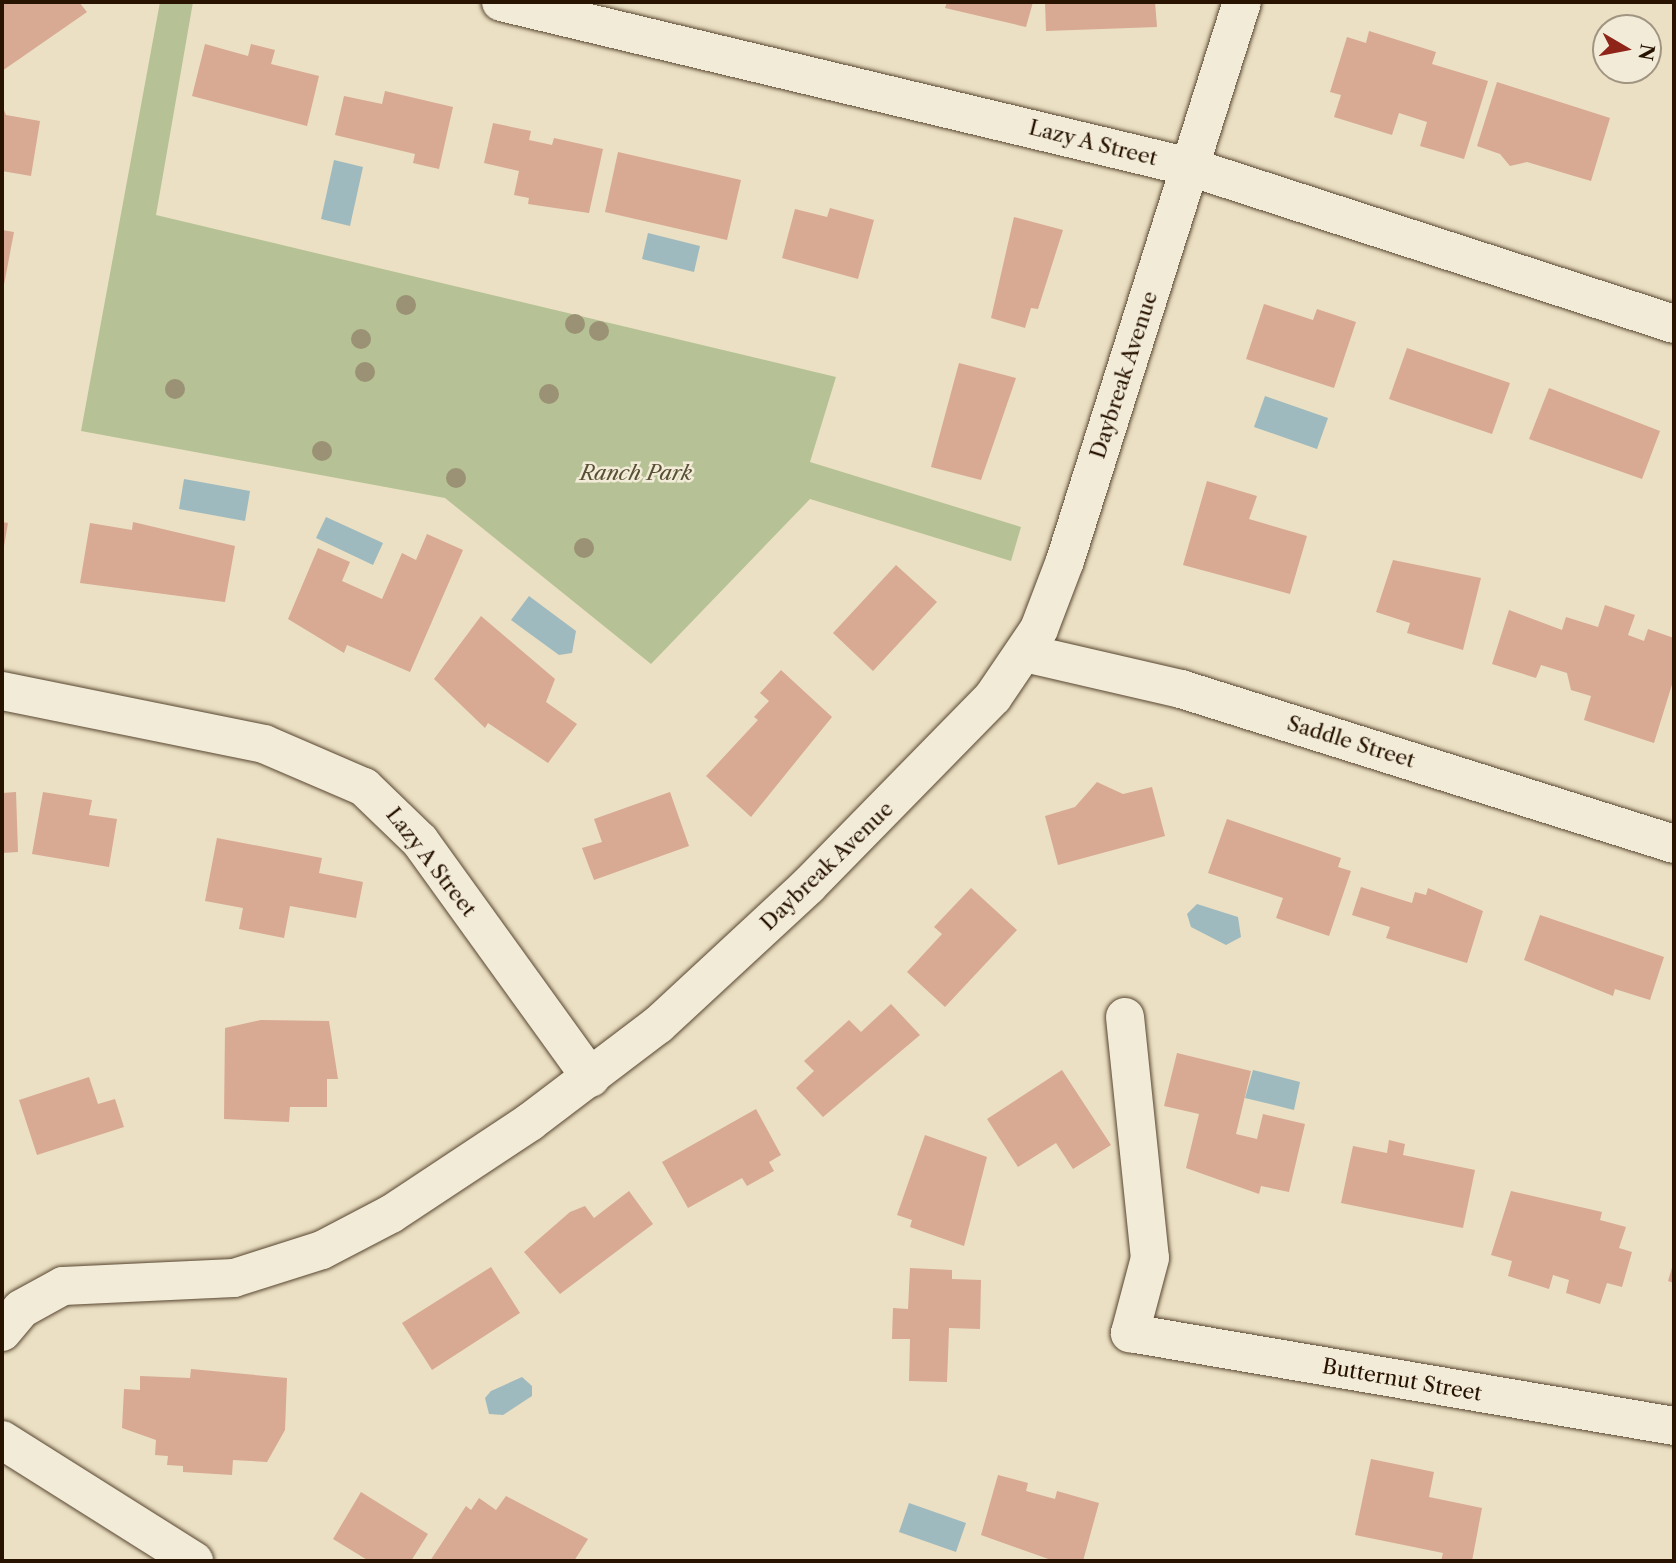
<!DOCTYPE html>
<style>
body{margin:0}
#map{position:relative;width:1676px;height:1563px;overflow:hidden;background:#ebe0c3;font-family:"Libre Caslon Text",serif}
div>[style]{position:absolute}
[style*='--x']{left:calc(var(--x)*1px);top:calc(var(--y)*1px);width:calc(var(--w)*1px);rotate:calc(var(--a)*1deg)}
.green>*{inset:0;background:#b6c295}
.water>*{inset:0;background:#9ebabf}
.building>*{inset:0;background:#d8a993}
.roads{filter:drop-shadow(0 0 2px #584631) drop-shadow(0 0 2px #584631)}
.minor>*{height:38px;margin:-19px;padding:0 19px;transform-origin:19px;border-radius:19px;background:#f2ebd8}
.trees>*{width:20px;height:20px;margin:-10px;border-radius:50%;background:#9b9174}
span{translate:-50% -50%;white-space:nowrap;text-align:center;line-height:1.15;-webkit-text-stroke:5px #f2ebd8;paint-order:stroke}
.street-label{font-size:21px;color:#271300}
.park-label{font-size:21px;color:#595034;font-style:italic}
.frame{position:absolute;inset:0;border:4px solid #271300;pointer-events:none}
.north{position:absolute;left:1592px;top:14px;width:70px;height:70px;box-sizing:border-box;background:#f2ebd8;border:2px solid #a19582;border-radius:50%;rotate:100deg;font-size:19px;font-weight:700;line-height:28px;text-align:center;color:#271300}
.north::after{content:'';display:block;margin:auto;width:24px;height:32px;background:#8f2418;clip-path:polygon(50% 0,100% 100%,50% 72%,0 100%)}
</style>
<div id="map">
<div class="green">
<div style="clip-path:polygon(160px 2px,193px 2px,156px 215px,836px 377px,810px 462px,1021px 527px,1011px 561px,810px 499px,651px 664px,445px 498px,81px 431px)"></div>
</div>
<div class="water">
<div style="clip-path:polygon(334px 160px,363px 167px,350px 226px,321px 219px)"></div>
<div style="clip-path:polygon(648px 233px,700px 246px,694px 272px,642px 259px)"></div>
<div style="clip-path:polygon(1265px 396px,1328px 418px,1317px 449px,1254px 427px)"></div>
<div style="clip-path:polygon(184px 479px,250px 491px,245px 521px,179px 509px)"></div>
<div style="clip-path:polygon(326px 517px,383px 543px,373px 565px,316px 538px)"></div>
<div style="clip-path:polygon(529px 596px,576px 631px,572px 653px,559px 655px,511px 620px)"></div>
<div style="clip-path:polygon(1197px 904px,1238px 917px,1241px 937px,1226px 945px,1191px 927px,1187px 914px)"></div>
<div style="clip-path:polygon(1253px 1070px,1300px 1082px,1294px 1110px,1245px 1098px)"></div>
<div style="clip-path:polygon(522px 1377px,532px 1386px,532px 1396px,503px 1415px,489px 1414px,485px 1398px,491px 1391px)"></div>
<div style="clip-path:polygon(909px 1503px,966px 1523px,956px 1552px,899px 1532px)"></div>
</div>
<div class="building">
<div style="clip-path:polygon(2px 2px,79px 2px,87px 12px,2px 71px)"></div>
<div style="clip-path:polygon(947px 2px,1033px 2px,1026px 27px,945px 8px)"></div>
<div style="clip-path:polygon(1045px 2px,1155px 2px,1157px 27px,1046px 31px)"></div>
<div style="clip-path:polygon(1369px 31px,1436px 52px,1432px 64px,1488px 81px,1464px 159px,1420px 146px,1427px 122px,1399px 113px,1392px 135px,1334px 117px,1341px 95px,1330px 92px,1347px 37px,1366px 43px)"></div>
<div style="clip-path:polygon(205px 44px,248px 56px,251px 44px,275px 50px,271px 64px,319px 76px,307px 126px,192px 96px)"></div>
<div style="clip-path:polygon(1497px 82px,1610px 118px,1591px 181px,1527px 162px,1510px 166px,1500px 154px,1477px 146px)"></div>
<div style="clip-path:polygon(385px 91px,453px 107px,439px 169px,413px 163px,415px 154px,335px 135px,344px 96px,382px 104px)"></div>
<div style="clip-path:polygon(2px 105px,6px 115px,40px 121px,31px 176px,2px 171px)"></div>
<div style="clip-path:polygon(493px 123px,531px 131px,529px 140px,552px 145px,554px 138px,603px 149px,589px 213px,528px 204px,529px 198px,514px 195px,519px 171px,484px 163px)"></div>
<div style="clip-path:polygon(618px 152px,741px 180px,727px 240px,605px 212px)"></div>
<div style="clip-path:polygon(830px 208px,874px 220px,858px 279px,782px 258px,795px 209px,827px 217px)"></div>
<div style="clip-path:polygon(1014px 217px,1063px 230px,1038px 309px,1031px 308px,1025px 328px,991px 318px)"></div>
<div style="clip-path:polygon(2px 230px,14px 232px,3px 290px,2px 290px)"></div>
<div style="clip-path:polygon(1264px 304px,1313px 320px,1317px 309px,1356px 322px,1334px 388px,1246px 359px)"></div>
<div style="clip-path:polygon(1407px 348px,1510px 383px,1492px 434px,1389px 399px)"></div>
<div style="clip-path:polygon(959px 363px,1016px 378px,981px 480px,931px 467px)"></div>
<div style="clip-path:polygon(1549px 388px,1660px 431px,1642px 479px,1529px 439px)"></div>
<div style="clip-path:polygon(1207px 481px,1257px 496px,1249px 519px,1307px 536px,1290px 594px,1183px 565px)"></div>
<div style="clip-path:polygon(2px 522px,8px 523px,3px 552px,2px 552px)"></div>
<div style="clip-path:polygon(133px 522px,235px 546px,225px 602px,80px 583px,90px 523px,132px 530px)"></div>
<div style="clip-path:polygon(427px 534px,463px 550px,410px 672px,347px 645px,344px 653px,288px 619px,318px 548px,350px 562px,342px 581px,382px 599px,402px 553px,416px 560px)"></div>
<div style="clip-path:polygon(1393px 560px,1481px 578px,1463px 650px,1407px 633px,1410px 623px,1376px 612px)"></div>
<div style="clip-path:polygon(896px 565px,937px 602px,873px 671px,833px 633px)"></div>
<div style="clip-path:polygon(1605px 605px,1635px 615px,1628px 635px,1644px 641px,1648px 629px,1674px 638px,1674px 678px,1654px 743px,1584px 720px,1591px 696px,1571px 690px,1567px 673px,1541px 665px,1536px 678px,1492px 664px,1509px 610px,1562px 630px,1566px 617px,1598px 627px)"></div>
<div style="clip-path:polygon(481px 616px,555px 679px,546px 702px,577px 724px,548px 763px,488px 723px,485px 728px,434px 679px)"></div>
<div style="clip-path:polygon(781px 670px,832px 717px,751px 817px,706px 776px,758px 720px,754px 717px,769px 701px,760px 693px)"></div>
<div style="clip-path:polygon(1097px 782px,1123px 794px,1152px 787px,1165px 836px,1058px 865px,1045px 816px,1075px 807px)"></div>
<div style="clip-path:polygon(16px 792px,18px 852px,2px 853px,2px 793px)"></div>
<div style="clip-path:polygon(43px 792px,92px 800px,89px 815px,117px 819px,109px 867px,32px 854px)"></div>
<div style="clip-path:polygon(670px 792px,689px 846px,594px 880px,582px 848px,602px 842px,594px 819px)"></div>
<div style="clip-path:polygon(1227px 819px,1341px 858px,1338px 867px,1351px 871px,1329px 936px,1276px 918px,1283px 898px,1208px 873px)"></div>
<div style="clip-path:polygon(217px 838px,322px 858px,319px 873px,363px 882px,356px 918px,290px 906px,284px 938px,239px 929px,243px 908px,205px 901px)"></div>
<div style="clip-path:polygon(1361px 887px,1412px 903px,1415px 892px,1426px 895px,1428px 888px,1483px 911px,1467px 963px,1386px 938px,1390px 927px,1352px 915px)"></div>
<div style="clip-path:polygon(971px 888px,1017px 930px,945px 1007px,907px 972px,942px 934px,934px 927px)"></div>
<div style="clip-path:polygon(1540px 915px,1664px 957px,1650px 1000px,1615px 989px,1613px 996px,1524px 960px)"></div>
<div style="clip-path:polygon(891px 1004px,920px 1035px,823px 1117px,796px 1088px,814px 1071px,804px 1061px,849px 1020px,861px 1032px)"></div>
<div style="clip-path:polygon(261px 1020px,329px 1021px,338px 1079px,327px 1079px,327px 1107px,290px 1107px,289px 1122px,224px 1119px,225px 1028px)"></div>
<div style="clip-path:polygon(1177px 1053px,1251px 1071px,1236px 1134px,1257px 1139px,1263px 1114px,1305px 1124px,1289px 1192px,1261px 1186px,1259px 1194px,1186px 1168px,1199px 1114px,1164px 1106px)"></div>
<div style="clip-path:polygon(1062px 1070px,1111px 1145px,1073px 1169px,1056px 1143px,1018px 1167px,987px 1119px)"></div>
<div style="clip-path:polygon(89px 1077px,98px 1104px,115px 1099px,124px 1127px,37px 1155px,19px 1100px)"></div>
<div style="clip-path:polygon(756px 1109px,781px 1155px,769px 1162px,774px 1171px,747px 1186px,742px 1178px,688px 1208px,662px 1162px)"></div>
<div style="clip-path:polygon(925px 1135px,987px 1157px,964px 1246px,910px 1227px,912px 1220px,897px 1215px)"></div>
<div style="clip-path:polygon(1389px 1140px,1405px 1144px,1403px 1155px,1475px 1170px,1463px 1228px,1341px 1203px,1353px 1146px,1387px 1153px)"></div>
<div style="clip-path:polygon(629px 1191px,653px 1224px,560px 1294px,524px 1252px,570px 1212px,585px 1206px,594px 1218px)"></div>
<div style="clip-path:polygon(1511px 1191px,1602px 1212px,1600px 1220px,1626px 1227px,1619px 1248px,1632px 1252px,1622px 1287px,1607px 1283px,1600px 1304px,1566px 1293px,1569px 1280px,1553px 1275px,1549px 1289px,1508px 1276px,1512px 1261px,1491px 1255px)"></div>
<div style="clip-path:polygon(1674px 1261px,1674px 1283px,1668px 1281px)"></div>
<div style="clip-path:polygon(491px 1267px,520px 1313px,432px 1370px,402px 1323px)"></div>
<div style="clip-path:polygon(910px 1268px,952px 1270px,952px 1279px,981px 1280px,980px 1329px,949px 1328px,947px 1382px,909px 1381px,910px 1339px,892px 1339px,893px 1308px,908px 1309px)"></div>
<div style="clip-path:polygon(191px 1369px,287px 1378px,285px 1430px,267px 1462px,233px 1460px,232px 1475px,183px 1472px,183px 1466px,167px 1465px,168px 1456px,155px 1455px,156px 1440px,122px 1428px,124px 1389px,140px 1390px,140px 1376px,190px 1378px)"></div>
<div style="clip-path:polygon(1371px 1459px,1434px 1472px,1429px 1497px,1482px 1508px,1472px 1561px,1441px 1561px,1443px 1553px,1355px 1535px)"></div>
<div style="clip-path:polygon(998px 1475px,1028px 1483px,1026px 1491px,1055px 1499px,1057px 1491px,1099px 1503px,1083px 1561px,1054px 1561px,981px 1535px)"></div>
<div style="clip-path:polygon(361px 1492px,428px 1534px,411px 1561px,369px 1561px,333px 1539px)"></div>
<div style="clip-path:polygon(506px 1496px,588px 1539px,574px 1561px,430px 1561px,466px 1506px,471px 1510px,479px 1498px,496px 1510px)"></div>
</div>
<div class="roads">
<div class="minor">
<div style="--x:501;--y:2;--w:708;--a:13.47"></div>
<div style="--x:1190;--y:167;--w:509;--a:17.97"></div>
<div style="--x:1025;--y:653;--w:160;--a:13"></div>
<div style="--x:1181;--y:689;--w:517;--a:17.45"></div>
<div style="--x:2;--y:691;--w:267;--a:11.4"></div>
<div style="--x:264;--y:744;--w:109;--a:23.3"></div>
<div style="--x:364;--y:787;--w:78;--a:44"></div>
<div style="--x:420;--y:841;--w:292;--a:54.2"></div>
<div style="--x:1125;--y:1017;--w:242;--a:84.1"></div>
<div style="--x:1150;--y:1258;--w:78;--a:104.9"></div>
<div style="--x:1130;--y:1333;--w:552;--a:9.7"></div>
<div style="--x:2;--y:1332;--w:30;--a:-50"></div>
<div style="--x:21;--y:1309;--w:48;--a:-28.7"></div>
<div style="--x:63;--y:1286;--w:171;--a:-2.7"></div>
<div style="--x:234;--y:1278;--w:92;--a:-17.7"></div>
<div style="--x:322;--y:1250;--w:78;--a:-27.6"></div>
<div style="--x:391;--y:1214;--w:167;--a:-33.5"></div>
<div style="--x:530;--y:1122;--w:161;--a:-37.2"></div>
<div style="--x:658;--y:1025;--w:205;--a:-42.8"></div>
<div style="--x:808;--y:886;--w:264;--a:-45.6"></div>
<div style="--x:993;--y:697;--w:82;--a:-55.9"></div>
<div style="--x:1039;--y:629;--w:73;--a:-69.1"></div>
<div style="--x:1065;--y:561;--w:586;--a:-72.43"></div>
<div style="--x:2;--y:1440;--w:227;--a:32.2"></div>
</div>
</div>
<div class="trees">
<div style="left:406px;top:305px"></div>
<div style="left:575px;top:324px"></div>
<div style="left:599px;top:331px"></div>
<div style="left:361px;top:339px"></div>
<div style="left:365px;top:372px"></div>
<div style="left:175px;top:389px"></div>
<div style="left:549px;top:394px"></div>
<div style="left:322px;top:451px"></div>
<div style="left:456px;top:478px"></div>
<div style="left:584px;top:548px"></div>
</div>
<div class="street-label">
<span style="left:1093px;top:143px;rotate:14deg">Lazy A Street</span>
<span style="left:1124px;top:375px;rotate:-72deg">Daybreak Avenue</span>
<span style="left:1351px;top:742px;rotate:17deg">Saddle Street</span>
<span style="left:431px;top:862px;rotate:52deg">Lazy A Street</span>
<span style="left:827px;top:866px;rotate:-44deg">Daybreak Avenue</span>
<span style="left:1402px;top:1380px;rotate:10deg">Butternut Street</span>
</div>
<div class="park-label">
<span style="left:636px;top:473px">Ranch Park</span>
</div>
<div class="frame"></div>
<div class="north">N</div>
</div>
